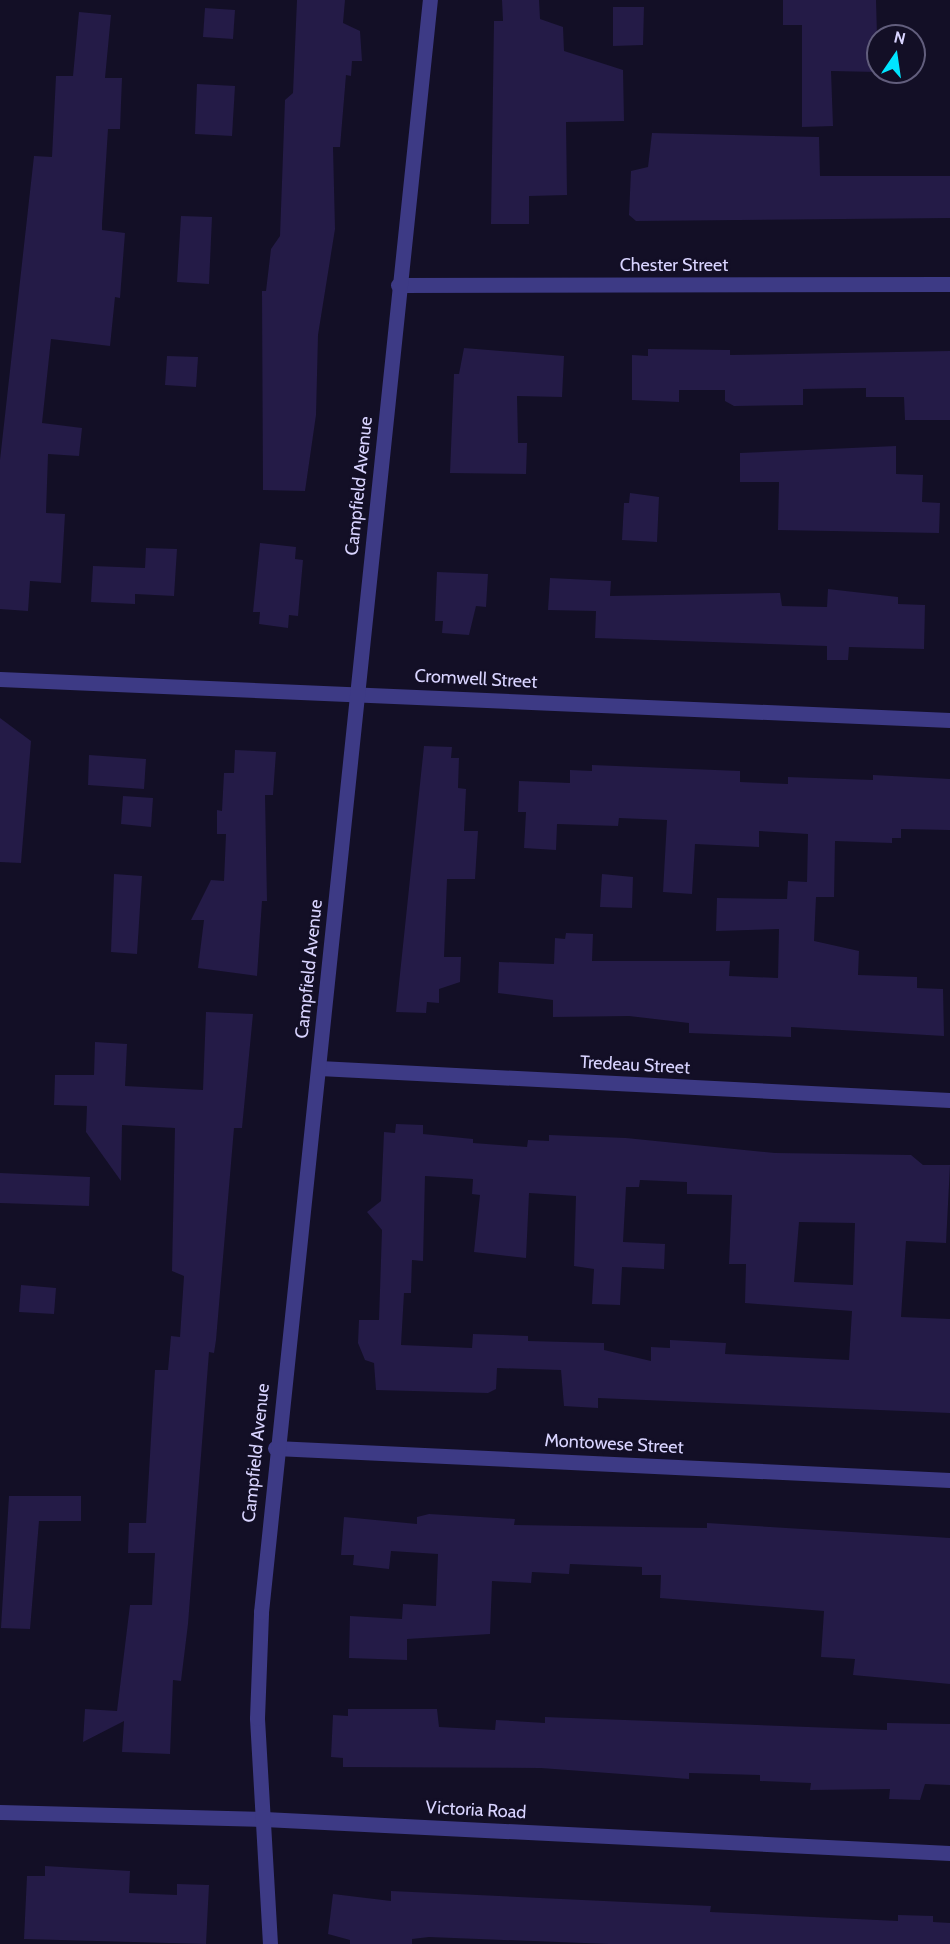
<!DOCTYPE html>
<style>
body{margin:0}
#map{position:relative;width:950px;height:1944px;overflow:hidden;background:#130f26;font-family:Cabin,sans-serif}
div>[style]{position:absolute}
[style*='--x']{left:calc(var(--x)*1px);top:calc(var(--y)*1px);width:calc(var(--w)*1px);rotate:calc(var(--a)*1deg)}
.building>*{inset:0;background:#241b47}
.minor>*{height:15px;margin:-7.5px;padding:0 7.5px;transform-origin:7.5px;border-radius:7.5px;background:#3d3a85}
span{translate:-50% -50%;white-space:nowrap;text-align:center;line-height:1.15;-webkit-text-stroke:4.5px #130f26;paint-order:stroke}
.street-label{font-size:18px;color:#d9d4ff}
.north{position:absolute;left:866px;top:24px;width:60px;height:60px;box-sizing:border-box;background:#130f26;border:2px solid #625e7d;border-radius:50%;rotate:13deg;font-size:16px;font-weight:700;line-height:24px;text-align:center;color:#d9d4ff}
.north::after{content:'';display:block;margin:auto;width:21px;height:27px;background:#00e5ff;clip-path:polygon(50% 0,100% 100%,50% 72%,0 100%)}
</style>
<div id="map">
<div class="building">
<div style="clip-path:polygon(297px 0,345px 0,343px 23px,360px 31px,362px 61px,352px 61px,351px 76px,346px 75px,340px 147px,333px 147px,335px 229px,318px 335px,316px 415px,305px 491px,263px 490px,262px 291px,266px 291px,271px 249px,280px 236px,285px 100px,293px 93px)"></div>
<div style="clip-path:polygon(502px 0,539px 0,540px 19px,563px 27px,564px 51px,623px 70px,624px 121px,566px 122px,567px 195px,529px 196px,529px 224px,491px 224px,494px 21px,503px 21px)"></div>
<div style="clip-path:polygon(783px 0,876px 0,878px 72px,831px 71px,833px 126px,802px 127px,802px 25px,783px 25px)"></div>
<div style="clip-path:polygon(613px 7px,644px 7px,643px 45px,613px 46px)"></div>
<div style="clip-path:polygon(205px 8px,235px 10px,233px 39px,203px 37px)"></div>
<div style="clip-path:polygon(79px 12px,111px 15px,105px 78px,122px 78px,120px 129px,108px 129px,102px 224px,102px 230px,125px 233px,120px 298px,115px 297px,110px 346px,51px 339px,42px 423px,82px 428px,79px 456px,48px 454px,46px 513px,65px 514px,61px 583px,30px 581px,28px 611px,0 609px,0 460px,34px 156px,52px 157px,56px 76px,73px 76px)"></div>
<div style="clip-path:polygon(197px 84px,235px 86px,232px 136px,195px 134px)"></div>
<div style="clip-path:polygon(652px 133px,819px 137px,820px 176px,950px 176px,950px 218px,636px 221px,629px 215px,631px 171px,648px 167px)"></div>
<div style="clip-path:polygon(181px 216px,212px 217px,209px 284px,177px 282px)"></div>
<div style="clip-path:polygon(464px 348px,564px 356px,562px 397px,517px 396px,518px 443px,527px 443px,526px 474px,450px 473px,454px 374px,459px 374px)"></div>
<div style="clip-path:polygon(648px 349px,730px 350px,730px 355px,950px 351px,950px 420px,905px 420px,904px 397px,866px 397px,866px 388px,803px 389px,803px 405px,734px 406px,725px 401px,725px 390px,679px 390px,679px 402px,632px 400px,632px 355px,648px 356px)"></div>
<div style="clip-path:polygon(167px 356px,198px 357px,196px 387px,165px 385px)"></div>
<div style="clip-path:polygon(896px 446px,896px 474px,923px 475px,922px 502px,940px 503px,939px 533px,778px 530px,779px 482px,740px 482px,740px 453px)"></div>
<div style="clip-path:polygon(630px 493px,659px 497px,657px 542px,622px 540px,624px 503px,629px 503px)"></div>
<div style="clip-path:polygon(260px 543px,296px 547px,295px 559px,303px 560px,298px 616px,289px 615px,288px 628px,259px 624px,260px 612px,253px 612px)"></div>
<div style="clip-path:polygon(146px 548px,177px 549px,174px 596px,135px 594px,135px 604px,91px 602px,93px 566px,145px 568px)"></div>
<div style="clip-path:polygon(437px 572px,488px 574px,486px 607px,476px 606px,469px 635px,442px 633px,443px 621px,435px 621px)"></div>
<div style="clip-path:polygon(550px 578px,611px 581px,610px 596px,780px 593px,782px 606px,827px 607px,828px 589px,898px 597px,898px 604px,925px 605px,924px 649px,849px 647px,848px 660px,827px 660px,827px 646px,595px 638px,596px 611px,548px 610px)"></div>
<div style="clip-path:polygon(0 718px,31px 741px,21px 863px,0 862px)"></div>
<div style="clip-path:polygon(424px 746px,452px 747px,451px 758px,459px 758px,458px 788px,466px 789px,464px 831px,478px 831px,475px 879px,447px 879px,444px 957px,461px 957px,460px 982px,439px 989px,439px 1003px,427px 1002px,426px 1013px,396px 1012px)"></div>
<div style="clip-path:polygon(235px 750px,276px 752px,273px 795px,265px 795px,267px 901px,262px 901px,257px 976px,198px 968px,204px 920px,191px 920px,211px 880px,224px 881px,226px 834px,217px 834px,217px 810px,222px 811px,224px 773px,234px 773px)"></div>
<div style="clip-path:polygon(89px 755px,146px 759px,144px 789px,88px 785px)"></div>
<div style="clip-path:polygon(592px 765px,740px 771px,740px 782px,788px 784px,788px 777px,873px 780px,873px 775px,950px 779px,950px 830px,901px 829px,901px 838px,892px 838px,892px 843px,835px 841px,834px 897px,816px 897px,814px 941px,859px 951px,858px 975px,917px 977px,917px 988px,943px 989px,944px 1036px,791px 1027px,791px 1037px,689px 1033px,689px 1023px,629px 1016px,553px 1017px,553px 1000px,498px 993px,499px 962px,554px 964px,555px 938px,565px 939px,566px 933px,593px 934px,592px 961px,730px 961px,729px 976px,778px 978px,779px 929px,716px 931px,717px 898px,787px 899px,788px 881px,807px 882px,808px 834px,759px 831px,759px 847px,695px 844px,692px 894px,663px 892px,667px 820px,619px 818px,618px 826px,557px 824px,556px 850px,524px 848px,526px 812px,518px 812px,519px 781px,570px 783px,570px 770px,592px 771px)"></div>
<div style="clip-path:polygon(123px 796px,153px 798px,151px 827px,121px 824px)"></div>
<div style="clip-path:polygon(114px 874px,142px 876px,137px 954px,111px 952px)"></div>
<div style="clip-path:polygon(602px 874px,633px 877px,632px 908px,600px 907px)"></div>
<div style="clip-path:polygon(206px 1012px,253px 1014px,242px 1128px,234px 1128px,216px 1340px,214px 1353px,209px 1352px,188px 1624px,181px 1681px,173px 1680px,170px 1754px,122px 1752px,124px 1721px,83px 1742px,85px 1709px,117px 1711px,130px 1605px,152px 1605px,155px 1553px,128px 1553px,129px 1523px,146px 1523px,155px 1370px,168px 1370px,171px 1336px,180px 1337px,184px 1276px,172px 1271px,175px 1128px,122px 1125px,121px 1181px,86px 1132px,87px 1106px,54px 1105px,55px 1075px,94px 1075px,95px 1042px,127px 1044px,125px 1086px,203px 1090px)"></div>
<div style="clip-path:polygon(evenodd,396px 1124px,423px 1125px,423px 1134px,473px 1139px,473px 1143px,527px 1147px,528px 1140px,549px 1141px,549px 1135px,626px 1138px,775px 1153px,911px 1155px,923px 1165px,950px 1165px,946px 1243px,906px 1241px,901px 1317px,950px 1319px,950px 1413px,598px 1398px,598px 1408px,564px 1406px,561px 1370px,497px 1368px,496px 1389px,488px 1393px,376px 1390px,374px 1363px,365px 1360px,358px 1343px,359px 1320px,379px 1320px,382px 1230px,367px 1212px,381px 1201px,384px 1132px,395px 1133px,396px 1124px,425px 1176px,473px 1179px,472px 1194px,480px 1195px,474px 1252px,526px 1258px,529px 1193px,576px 1196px,574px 1266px,594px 1269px,592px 1304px,620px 1305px,622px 1267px,664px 1269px,665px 1244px,623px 1242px,626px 1187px,639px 1187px,640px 1180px,687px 1182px,687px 1194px,732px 1195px,729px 1264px,746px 1264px,745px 1303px,852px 1311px,849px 1360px,725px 1354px,726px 1343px,670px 1340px,670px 1348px,651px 1347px,651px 1361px,604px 1350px,604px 1343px,528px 1341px,528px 1336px,473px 1334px,472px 1348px,401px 1345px,404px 1293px,411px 1293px,412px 1260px,423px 1261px,425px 1176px,396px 1124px,799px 1222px,855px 1223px,853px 1285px,794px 1282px,799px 1222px)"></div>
<div style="clip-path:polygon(0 1173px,90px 1177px,89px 1206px,0 1203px)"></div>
<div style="clip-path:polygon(21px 1285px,56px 1288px,54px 1314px,19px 1312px)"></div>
<div style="clip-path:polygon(9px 1496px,81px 1496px,81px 1521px,39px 1521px,30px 1629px,1px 1628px)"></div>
<div style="clip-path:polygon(429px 1514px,515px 1519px,514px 1525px,707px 1528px,707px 1523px,950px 1538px,950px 1684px,853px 1675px,855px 1659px,821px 1657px,824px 1611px,660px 1598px,661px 1575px,642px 1575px,642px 1567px,570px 1564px,569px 1574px,532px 1572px,531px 1583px,492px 1581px,490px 1634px,407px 1639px,407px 1660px,349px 1658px,350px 1616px,402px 1619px,403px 1604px,436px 1606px,438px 1554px,391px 1551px,389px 1569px,353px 1565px,354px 1555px,341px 1555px,344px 1517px,417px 1524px,417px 1517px)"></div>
<div style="clip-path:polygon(348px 1709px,437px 1709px,439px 1727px,495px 1730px,496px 1720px,545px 1723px,545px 1717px,887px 1730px,887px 1723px,950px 1724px,950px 1785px,925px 1784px,920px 1800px,889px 1799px,890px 1789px,810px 1790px,811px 1783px,760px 1781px,760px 1775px,689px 1773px,689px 1779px,541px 1768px,343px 1767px,343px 1758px,331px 1757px,333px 1715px,348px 1716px)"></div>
<div style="clip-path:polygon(45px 1866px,130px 1871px,129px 1893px,177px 1895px,177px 1884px,209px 1885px,206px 1944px,24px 1939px,27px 1876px,45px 1876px)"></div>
<div style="clip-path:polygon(391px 1891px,711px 1906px,710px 1912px,814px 1917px,898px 1921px,898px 1915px,933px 1916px,933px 1922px,950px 1923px,950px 1944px,609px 1944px,429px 1937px,412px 1939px,412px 1944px,350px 1944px,350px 1940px,328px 1934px,333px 1894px,391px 1901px)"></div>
</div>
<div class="minor">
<div style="--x:398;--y:285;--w:552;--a:-0.1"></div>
<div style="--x:0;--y:679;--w:951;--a:2.47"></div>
<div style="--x:319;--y:1068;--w:632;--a:2.9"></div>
<div style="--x:275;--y:1448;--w:676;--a:2.71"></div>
<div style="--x:0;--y:1812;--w:264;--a:1.5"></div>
<div style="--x:264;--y:1819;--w:687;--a:2.84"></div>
<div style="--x:270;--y:1944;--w:226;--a:-93.3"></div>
<div style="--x:257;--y:1718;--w:106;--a:-87.8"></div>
<div style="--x:261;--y:1612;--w:1621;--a:-84.02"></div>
</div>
<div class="street-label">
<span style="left:674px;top:265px">Chester Street</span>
<span style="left:359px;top:486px;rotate:-84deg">Campfield Avenue</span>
<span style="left:476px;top:679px;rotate:3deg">Cromwell Street</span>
<span style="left:309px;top:969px;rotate:-84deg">Campfield Avenue</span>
<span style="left:635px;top:1065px;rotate:3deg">Tredeau Street</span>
<span style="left:614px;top:1444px;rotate:3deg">Montowese Street</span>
<span style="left:256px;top:1453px;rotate:-84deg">Campfield Avenue</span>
<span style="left:476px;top:1810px;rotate:3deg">Victoria Road</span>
</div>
<div class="north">N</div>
</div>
